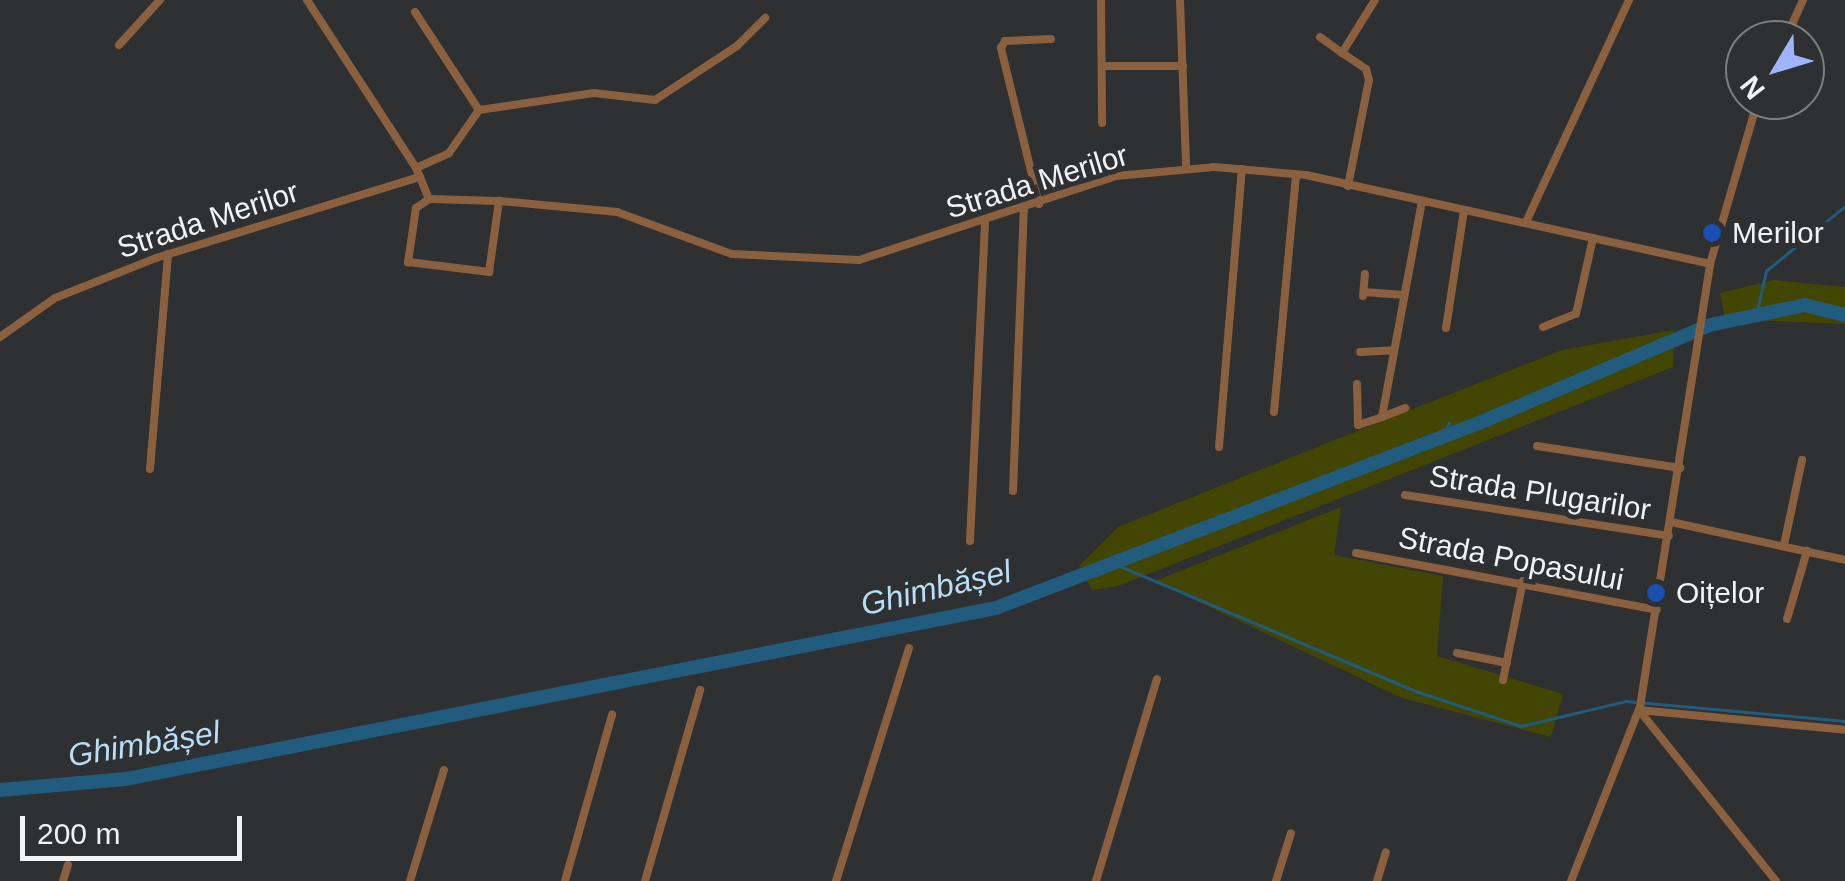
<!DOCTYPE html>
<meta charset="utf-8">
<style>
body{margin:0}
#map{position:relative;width:1845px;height:881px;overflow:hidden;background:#2e3032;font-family:Arial,sans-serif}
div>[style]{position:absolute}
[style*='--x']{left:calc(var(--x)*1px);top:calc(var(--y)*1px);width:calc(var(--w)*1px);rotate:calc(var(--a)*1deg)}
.green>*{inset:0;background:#434503}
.stream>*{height:2.5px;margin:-1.25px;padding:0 1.25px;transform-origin:1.25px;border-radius:1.25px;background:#215b7d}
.river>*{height:14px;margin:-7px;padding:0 7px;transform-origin:7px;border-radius:7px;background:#215b7d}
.minor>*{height:8px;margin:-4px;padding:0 4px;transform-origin:4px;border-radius:4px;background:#8b603f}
.dots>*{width:28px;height:28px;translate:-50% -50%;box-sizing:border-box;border:5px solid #2e3032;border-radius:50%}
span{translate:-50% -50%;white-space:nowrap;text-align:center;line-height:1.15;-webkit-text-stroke:10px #2e3032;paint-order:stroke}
.street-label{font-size:30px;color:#f1f3f4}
.poi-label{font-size:30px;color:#f1f3f4}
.left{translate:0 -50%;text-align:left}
.water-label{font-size:32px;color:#b9def8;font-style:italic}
.north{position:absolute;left:1725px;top:20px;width:100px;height:100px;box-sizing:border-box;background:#2e3032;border:2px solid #7c7e80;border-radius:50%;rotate:232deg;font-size:28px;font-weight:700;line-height:40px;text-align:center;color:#f1f3f4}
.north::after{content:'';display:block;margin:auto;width:35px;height:45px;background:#a0b3fd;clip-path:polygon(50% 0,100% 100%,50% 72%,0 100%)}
.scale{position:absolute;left:20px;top:816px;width:222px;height:45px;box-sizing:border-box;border:5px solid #f1f3f4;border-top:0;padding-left:12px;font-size:30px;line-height:35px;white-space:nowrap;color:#f1f3f4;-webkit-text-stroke:8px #2e3032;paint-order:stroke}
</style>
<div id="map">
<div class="green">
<div style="clip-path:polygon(1774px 280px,1845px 287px,1845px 324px,1749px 320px,1727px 327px,1720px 293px)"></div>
<div style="clip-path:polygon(1674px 330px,1673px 367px,1118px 586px,1092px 590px,1079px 566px,1118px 527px,1332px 441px,1562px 350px)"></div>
<div style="clip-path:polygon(1341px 507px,1334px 555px,1443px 576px,1437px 656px,1563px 694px,1551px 737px,1402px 698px,1155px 581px)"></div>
</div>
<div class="stream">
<div style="--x:1757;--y:311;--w:41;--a:-77.3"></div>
<div style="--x:1766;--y:271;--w:102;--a:-39.4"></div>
<div style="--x:1441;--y:438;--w:17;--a:-62"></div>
<div style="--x:1115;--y:564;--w:324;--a:22.9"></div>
<div style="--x:1413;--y:690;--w:114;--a:18.4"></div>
<div style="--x:1521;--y:726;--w:108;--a:-13.4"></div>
<div style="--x:1626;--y:701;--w:220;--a:5.2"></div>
</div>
<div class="river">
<div style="--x:0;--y:790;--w:126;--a:-5"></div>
<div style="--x:126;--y:779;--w:887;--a:-11.12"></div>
<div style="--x:996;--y:608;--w:517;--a:-20.96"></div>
<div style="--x:1479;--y:423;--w:251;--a:-23"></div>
<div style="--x:1710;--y:325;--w:97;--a:-11.9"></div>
<div style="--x:1805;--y:305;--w:41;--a:14"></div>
</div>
<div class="minor">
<div style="--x:307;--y:0;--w:200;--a:57"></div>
<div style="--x:1101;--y:0;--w:123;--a:89.5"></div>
<div style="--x:1180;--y:0;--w:167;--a:87.9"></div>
<div style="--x:415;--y:12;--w:117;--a:56.9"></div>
<div style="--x:1320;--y:37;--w:27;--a:36"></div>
<div style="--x:1785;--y:40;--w:44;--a:-65.8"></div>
<div style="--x:119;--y:45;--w:61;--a:-47.7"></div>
<div style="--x:1102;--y:66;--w:81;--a:0"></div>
<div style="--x:420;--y:177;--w:10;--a:-114"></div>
<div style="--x:416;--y:168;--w:36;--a:-24"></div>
<div style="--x:449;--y:153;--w:52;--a:-55.1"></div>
<div style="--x:479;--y:110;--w:116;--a:-8.4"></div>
<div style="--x:594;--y:93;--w:61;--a:6.5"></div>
<div style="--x:655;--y:100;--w:98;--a:-33.4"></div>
<div style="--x:737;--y:46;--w:40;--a:-45"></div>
<div style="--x:1348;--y:186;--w:108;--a:-78.8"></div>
<div style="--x:1369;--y:80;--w:11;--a:-105"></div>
<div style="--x:1366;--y:69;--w:29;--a:-146"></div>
<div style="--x:1342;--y:53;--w:62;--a:-58.1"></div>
<div style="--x:429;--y:199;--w:16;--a:145"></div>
<div style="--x:416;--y:208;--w:55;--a:98.4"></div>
<div style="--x:408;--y:262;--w:82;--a:7"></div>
<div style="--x:489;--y:272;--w:72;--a:-82"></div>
<div style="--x:499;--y:201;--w:119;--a:5.3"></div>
<div style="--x:617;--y:212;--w:122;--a:20.1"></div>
<div style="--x:732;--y:254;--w:127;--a:2.7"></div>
<div style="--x:859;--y:260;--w:270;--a:-18.1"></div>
<div style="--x:1116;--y:176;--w:98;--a:-5.2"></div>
<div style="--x:1214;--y:167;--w:92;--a:5"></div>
<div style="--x:1306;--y:175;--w:414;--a:12.4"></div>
<div style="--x:1039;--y:204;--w:161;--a:-103.7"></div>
<div style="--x:1001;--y:48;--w:8;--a:-60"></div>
<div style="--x:1005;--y:41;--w:46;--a:-2.5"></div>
<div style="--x:1526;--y:222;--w:245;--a:-65.1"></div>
<div style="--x:1364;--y:292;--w:40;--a:4.3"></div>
<div style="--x:1363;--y:296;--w:22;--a:-85"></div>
<div style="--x:1543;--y:327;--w:35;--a:-22"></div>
<div style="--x:1576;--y:314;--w:78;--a:-77.4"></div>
<div style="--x:1446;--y:328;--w:119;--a:-81.3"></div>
<div style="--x:0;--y:337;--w:67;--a:-35.3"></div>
<div style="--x:55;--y:298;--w:109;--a:-21.6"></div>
<div style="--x:156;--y:258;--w:276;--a:-17.1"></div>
<div style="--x:420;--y:177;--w:24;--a:68"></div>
<div style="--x:429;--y:199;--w:70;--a:1.6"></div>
<div style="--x:1360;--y:352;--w:34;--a:-3"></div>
<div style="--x:1357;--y:384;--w:41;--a:88.6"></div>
<div style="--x:1358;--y:425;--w:25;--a:-18"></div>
<div style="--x:1382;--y:417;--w:220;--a:-79.5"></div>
<div style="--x:1274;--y:412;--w:239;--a:-84.7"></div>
<div style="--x:1382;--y:417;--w:25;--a:-21"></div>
<div style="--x:1537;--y:446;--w:145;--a:8.7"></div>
<div style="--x:1219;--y:447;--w:279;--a:-85.3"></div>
<div style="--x:150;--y:469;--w:216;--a:-85.2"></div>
<div style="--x:1013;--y:491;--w:281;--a:-87.8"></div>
<div style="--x:1405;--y:495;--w:267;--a:8.8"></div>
<div style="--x:1671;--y:522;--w:178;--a:12.3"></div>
<div style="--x:970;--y:541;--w:318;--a:-87.3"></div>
<div style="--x:1784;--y:545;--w:87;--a:-78"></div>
<div style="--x:1356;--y:553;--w:306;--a:10.7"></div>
<div style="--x:1787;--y:619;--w:71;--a:-73.6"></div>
<div style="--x:1457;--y:653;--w:51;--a:11.3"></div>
<div style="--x:1503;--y:680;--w:101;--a:-78.6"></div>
<div style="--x:1639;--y:710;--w:219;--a:51.3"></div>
<div style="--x:1639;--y:710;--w:207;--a:5.5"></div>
<div style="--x:63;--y:881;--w:17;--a:-73"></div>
<div style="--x:410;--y:881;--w:116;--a:-73"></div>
<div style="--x:565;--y:881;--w:173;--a:-74.2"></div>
<div style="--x:645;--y:881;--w:199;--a:-73.9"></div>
<div style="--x:836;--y:881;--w:244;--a:-72.6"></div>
<div style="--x:1096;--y:881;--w:211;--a:-73.2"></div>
<div style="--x:1276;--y:881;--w:50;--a:-72.6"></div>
<div style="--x:1377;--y:881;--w:30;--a:-73"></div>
<div style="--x:1571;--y:881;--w:187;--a:-68.4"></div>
<div style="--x:1640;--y:707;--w:448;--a:-81"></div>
<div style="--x:1710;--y:264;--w:171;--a:-73.7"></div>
</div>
<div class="dots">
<div style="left:1712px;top:233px;background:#1a4fb4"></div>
<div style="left:1656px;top:593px;background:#1a4fb4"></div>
</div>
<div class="street-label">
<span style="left:1037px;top:182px;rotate:-17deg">Strada Merilor</span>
<span style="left:208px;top:220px;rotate:-18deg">Strada Merilor</span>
<span style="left:1540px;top:493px;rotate:9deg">Strada Plugarilor</span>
<span style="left:1511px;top:559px;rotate:11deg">Strada Popasului</span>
</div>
<div class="poi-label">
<span class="left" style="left:1732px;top:233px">Merilor</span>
<span class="left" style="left:1676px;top:593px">Oițelor</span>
</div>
<div class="water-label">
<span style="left:936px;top:588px;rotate:-13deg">Ghimbășel</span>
<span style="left:144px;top:744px;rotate:-9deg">Ghimbășel</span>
</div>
<div class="north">N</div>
<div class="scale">200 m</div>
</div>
